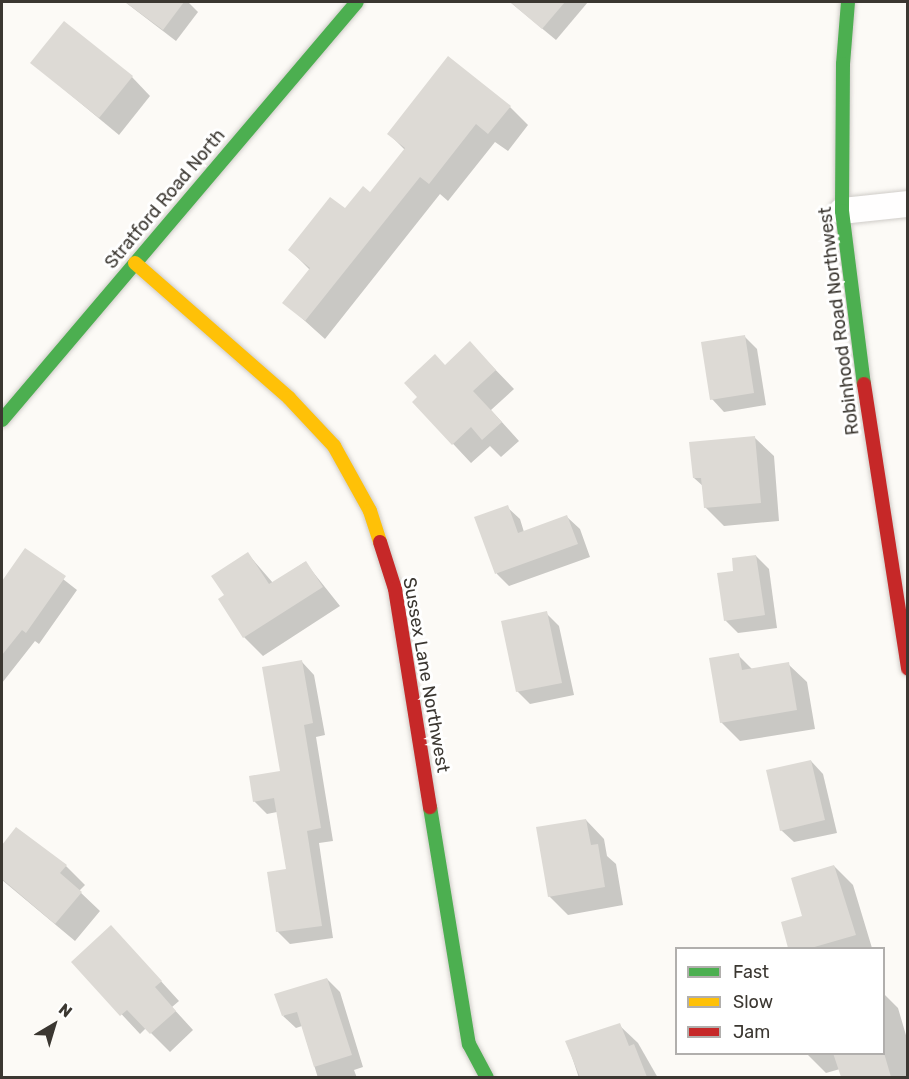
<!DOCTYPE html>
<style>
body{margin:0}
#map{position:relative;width:909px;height:1079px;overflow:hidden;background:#fcfaf6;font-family:Rubik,sans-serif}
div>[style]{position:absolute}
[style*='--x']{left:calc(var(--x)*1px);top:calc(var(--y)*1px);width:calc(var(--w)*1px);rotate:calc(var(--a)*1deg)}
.shadow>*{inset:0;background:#0003}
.building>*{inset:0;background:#dddad5}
.roads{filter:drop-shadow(0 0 2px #cfccc8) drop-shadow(0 0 2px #cfccc8)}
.street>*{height:26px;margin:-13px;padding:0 13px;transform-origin:13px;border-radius:13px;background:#fffefe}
.fast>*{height:14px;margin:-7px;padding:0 7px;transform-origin:7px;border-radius:7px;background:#4caf50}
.slow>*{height:14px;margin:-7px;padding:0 7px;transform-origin:7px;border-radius:7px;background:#ffc107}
.jam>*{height:14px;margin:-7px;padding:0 7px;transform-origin:7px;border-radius:7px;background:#c62828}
span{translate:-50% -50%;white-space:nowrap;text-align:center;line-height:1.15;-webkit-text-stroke:6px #fff;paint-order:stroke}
.street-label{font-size:18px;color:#3b3731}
.frame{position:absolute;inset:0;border:3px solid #3b3731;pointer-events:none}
.legend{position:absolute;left:675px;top:947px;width:210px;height:108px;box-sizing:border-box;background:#fff;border:2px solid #b1afad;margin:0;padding:8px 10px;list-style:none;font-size:18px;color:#3b3731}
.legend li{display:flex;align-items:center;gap:12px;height:30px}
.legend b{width:30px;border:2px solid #b1afad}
.north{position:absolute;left:24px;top:995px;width:60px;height:60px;-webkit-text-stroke:4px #fff;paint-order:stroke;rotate:38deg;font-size:16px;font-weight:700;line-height:24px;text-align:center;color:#3b3731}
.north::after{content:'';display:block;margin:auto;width:21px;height:27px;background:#3b3731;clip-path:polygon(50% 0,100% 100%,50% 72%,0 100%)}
</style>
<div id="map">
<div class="shadow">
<div style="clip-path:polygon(125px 2px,188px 2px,198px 12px,176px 41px)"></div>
<div style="clip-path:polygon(510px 2px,588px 2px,556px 40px)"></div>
<div style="clip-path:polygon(32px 63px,132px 77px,150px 96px,119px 135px)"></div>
<div style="clip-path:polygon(510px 107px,528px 125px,508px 151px,495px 142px,448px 201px,440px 194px,325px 339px,285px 303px,310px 270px,290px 250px,371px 194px,405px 150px,389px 134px)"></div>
<div style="clip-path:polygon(745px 337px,757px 349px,766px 405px,724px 412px,712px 399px)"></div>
<div style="clip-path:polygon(488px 362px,514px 389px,491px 410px,519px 441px,501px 457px,490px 446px,471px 463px,414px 402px,445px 366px)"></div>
<div style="clip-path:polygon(755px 438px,774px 456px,779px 521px,724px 526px,705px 507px,704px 487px,694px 478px)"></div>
<div style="clip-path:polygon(507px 507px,520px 519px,524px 532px,567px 517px,580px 529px,590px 557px,509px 586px,497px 574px,476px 518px)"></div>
<div style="clip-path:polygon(26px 550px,77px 590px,39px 644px,35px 641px,2px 683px,2px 584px)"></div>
<div style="clip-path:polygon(248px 554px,273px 583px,305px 562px,340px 606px,263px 656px,244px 637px,220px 599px,226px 596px)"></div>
<div style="clip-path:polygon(756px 556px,769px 569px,777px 628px,738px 633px,725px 620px,735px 572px)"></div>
<div style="clip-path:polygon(546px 613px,559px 626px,574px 695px,530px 704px,517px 691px)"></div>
<div style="clip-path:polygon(738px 655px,753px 670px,788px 664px,807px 682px,815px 729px,740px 741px,721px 722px)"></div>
<div style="clip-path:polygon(302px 662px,314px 675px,325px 735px,316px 737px,333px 841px,319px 843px,333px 938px,290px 944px,277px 931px,287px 871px,277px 812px,267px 814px,254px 801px,281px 772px)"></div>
<div style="clip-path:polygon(811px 761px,823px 774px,837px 833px,794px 842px,781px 830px)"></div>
<div style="clip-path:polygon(586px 820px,604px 839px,607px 856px,616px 864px,623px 905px,568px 915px,549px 896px)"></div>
<div style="clip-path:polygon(17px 829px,66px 866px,85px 885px,79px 891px,100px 911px,75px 941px,2px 880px,2px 847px)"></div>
<div style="clip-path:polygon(834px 866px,853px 885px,872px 948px,790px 948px,782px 923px,804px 917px)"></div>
<div style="clip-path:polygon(129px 946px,179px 1001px,172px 1007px,193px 1030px,170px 1052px,146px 1028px,140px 1034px,73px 962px)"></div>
<div style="clip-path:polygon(327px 979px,340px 992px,363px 1067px,354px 1070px,357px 1078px,318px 1078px,302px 1026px,296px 1028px,283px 1016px)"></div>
<div style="clip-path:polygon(884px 994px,898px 1008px,908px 1042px,908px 1077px,842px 1078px,840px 1069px,826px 1073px,807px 1054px,884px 1054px)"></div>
<div style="clip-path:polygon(619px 1025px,638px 1043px,658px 1078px,579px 1078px,567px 1042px)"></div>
</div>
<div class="building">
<div style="clip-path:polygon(125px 2px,184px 2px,163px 30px)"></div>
<div style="clip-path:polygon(510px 2px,565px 2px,542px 29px)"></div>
<div style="clip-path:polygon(64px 21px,133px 76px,99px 118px,30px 63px)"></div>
<div style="clip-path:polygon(448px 56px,511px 106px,488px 134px,476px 124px,429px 184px,420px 177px,305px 321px,282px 303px,310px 268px,288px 250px,330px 197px,345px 208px,363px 186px,370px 192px,405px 148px,387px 134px)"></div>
<div style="clip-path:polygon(745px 335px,754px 393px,710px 400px,701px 342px)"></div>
<div style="clip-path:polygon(470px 341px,496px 370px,473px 391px,502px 422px,482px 440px,471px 427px,452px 445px,412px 402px,417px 397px,404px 383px,435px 354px,445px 365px)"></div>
<div style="clip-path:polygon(755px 436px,761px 503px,704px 508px,701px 478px,693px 478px,689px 442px)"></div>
<div style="clip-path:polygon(508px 505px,518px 533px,567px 515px,578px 544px,495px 574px,474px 517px)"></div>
<div style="clip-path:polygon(25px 548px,66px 576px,26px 633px,22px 630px,2px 655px,2px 581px)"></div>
<div style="clip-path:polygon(248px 552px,269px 584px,306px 561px,323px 587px,243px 638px,218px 599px,224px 595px,211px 576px)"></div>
<div style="clip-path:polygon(756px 555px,765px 615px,724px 621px,717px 573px,733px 571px,732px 558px)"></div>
<div style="clip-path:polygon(547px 611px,562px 683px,516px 692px,501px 621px)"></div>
<div style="clip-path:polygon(739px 653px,742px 670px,789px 662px,797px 710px,720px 723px,709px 658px)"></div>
<div style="clip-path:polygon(302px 660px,313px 723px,304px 725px,321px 828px,307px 831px,322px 926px,276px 932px,267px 872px,286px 869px,274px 798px,253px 802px,249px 776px,280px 771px,262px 667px)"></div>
<div style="clip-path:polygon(811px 760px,825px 820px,780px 831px,766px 770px)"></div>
<div style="clip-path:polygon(586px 819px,591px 845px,598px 844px,605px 887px,548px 897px,536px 827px)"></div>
<div style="clip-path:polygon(16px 827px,67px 865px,60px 873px,82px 892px,55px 924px,2px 879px,2px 845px)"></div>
<div style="clip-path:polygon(834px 865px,856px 935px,811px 948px,788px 948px,781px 922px,802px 916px,791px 878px)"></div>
<div style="clip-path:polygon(111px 925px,162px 981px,155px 987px,176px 1011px,150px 1034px,127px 1010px,120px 1016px,71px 962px)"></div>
<div style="clip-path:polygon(327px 978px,352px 1055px,314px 1067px,297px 1012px,282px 1016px,274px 994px)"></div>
<div style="clip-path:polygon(620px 1023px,629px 1046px,634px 1044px,647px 1077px,580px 1077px,565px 1041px)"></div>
<div style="clip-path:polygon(833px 1053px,884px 1053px,891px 1077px,841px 1077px)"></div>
</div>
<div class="roads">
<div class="street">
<div style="--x:842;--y:211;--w:66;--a:-6.1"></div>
</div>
<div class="fast">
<div style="--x:848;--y:2;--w:62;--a:94.6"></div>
<div style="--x:843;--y:64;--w:147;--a:90.4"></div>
<div style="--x:842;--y:211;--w:174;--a:82.8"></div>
<div style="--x:2;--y:420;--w:548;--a:-49.66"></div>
<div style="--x:430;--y:807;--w:240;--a:80.7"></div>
<div style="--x:469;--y:1044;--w:38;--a:62"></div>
</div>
<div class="slow">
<div style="--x:135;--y:263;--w:205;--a:41.2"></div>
<div style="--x:289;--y:398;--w:66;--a:46.8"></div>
<div style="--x:334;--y:446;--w:74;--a:61"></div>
<div style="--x:370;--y:511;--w:33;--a:72"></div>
</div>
<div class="jam">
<div style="--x:864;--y:384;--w:288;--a:81.2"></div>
<div style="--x:380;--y:542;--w:49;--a:72.3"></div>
<div style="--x:395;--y:589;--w:221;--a:80.9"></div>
</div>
</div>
<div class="street-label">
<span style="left:165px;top:199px;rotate:-50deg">Stratford Road North</span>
<span style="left:839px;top:321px;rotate:-97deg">Robinhood Road Northwest</span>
<span style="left:426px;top:675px;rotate:80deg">Sussex Lane Northwest</span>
</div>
<div class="frame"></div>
<ul class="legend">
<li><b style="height:8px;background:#4caf50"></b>Fast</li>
<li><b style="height:8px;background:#ffc107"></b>Slow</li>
<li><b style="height:8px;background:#c62828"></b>Jam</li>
</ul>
<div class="north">N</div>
</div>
